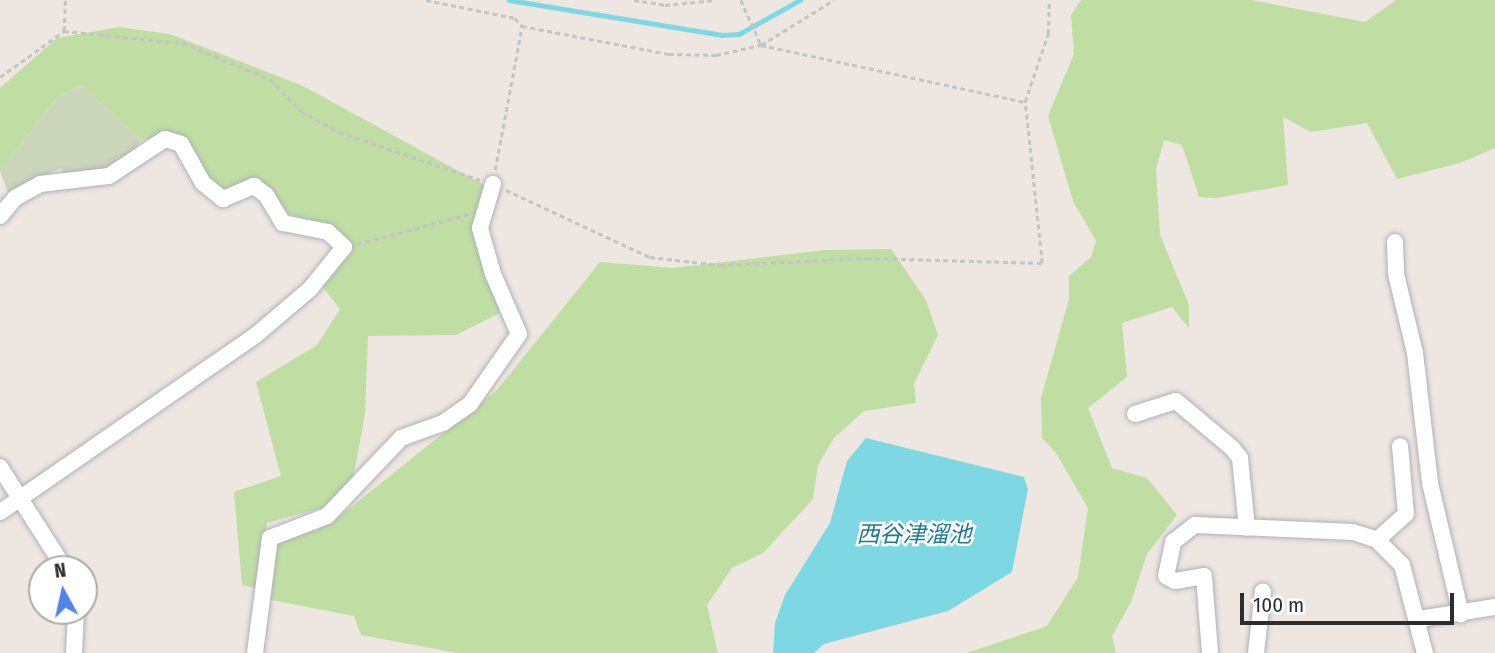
<!DOCTYPE html>
<meta charset="utf-8">
<style>
body{margin:0}
#map{position:relative;width:1495px;height:653px;overflow:hidden;background:#ede6e1;font-family:"Fira Sans Condensed","Noto Sans JP",sans-serif}
div>[style]{position:absolute}
[style*='--x']{left:calc(var(--x)*1px);top:calc(var(--y)*1px);width:calc(var(--w)*1px);rotate:calc(var(--a)*1deg)}
.green>*{inset:0;background:#c0dea3}
.cemetery>*{inset:0;background:#cbd5ba}
.water>*{inset:0;background:#7ed8e4}
.stream>*{height:4.5px;margin:-2.25px;padding:0 2.25px;transform-origin:2.25px;border-radius:2.25px;background:#7ed8e4}
.path>*{height:2.5px;margin-top:-1.25px;transform-origin:0;background:repeating-linear-gradient(90deg,#c4c4c4 0 5px,transparent 0 8.5px)}
.roads{filter:drop-shadow(0 0 2px #adb1b8) drop-shadow(0 0 2px #adb1b8)}
.minor>*{height:16px;margin:-8px;padding:0 8px;transform-origin:8px;border-radius:8px;background:#fff}
span{translate:-50% -50%;white-space:nowrap;text-align:center;line-height:1.15;-webkit-text-stroke:5px #fff;paint-order:stroke}
.water-label{font-size:23px;color:#1a7b93;font-style:italic}
.north{position:absolute;left:28px;top:555px;width:70px;height:70px;box-sizing:border-box;background:#fff;border:2px solid #ababab;border-radius:50%;rotate:352deg;font-size:19px;font-weight:700;line-height:28px;text-align:center;color:#2d2d2d}
.north::after{content:'';display:block;margin:auto;width:24px;height:32px;background:#5184ea;clip-path:polygon(50% 0,100% 100%,50% 72%,0 100%)}
.scale{position:absolute;left:1240px;top:593px;width:214px;height:32px;box-sizing:border-box;border:4px solid #2d2d2d;border-top:0;padding-left:9px;font-size:21px;line-height:24px;white-space:nowrap;color:#2d2d2d;-webkit-text-stroke:5px #fff;paint-order:stroke}
</style>
<div id="map">
<div class="green">
<div style="clip-path:polygon(1081px 0,1251px 0,1365px 22px,1396px 0,1495px 0,1495px 148px,1460px 163px,1397px 179px,1367px 123px,1311px 132px,1283px 117px,1288px 185px,1217px 198px,1199px 197px,1182px 145px,1164px 140px,1156px 169px,1160px 235px,1189px 305px,1189px 328px,1172px 307px,1122px 323px,1127px 377px,1088px 408px,1112px 468px,1147px 478px,1177px 515px,1147px 554px,1131px 602px,1112px 636px,1116px 653px,967px 653px,1047px 626px,1078px 577px,1088px 508px,1056px 453px,1042px 438px,1041px 398px,1069px 299px,1069px 276px,1091px 257px,1096px 241px,1073px 201px,1048px 116px,1074px 54px,1071px 15px)"></div>
<div style="clip-path:polygon(119px 27px,170px 34px,303px 86px,486px 186px,476px 231px,500px 313px,456px 335px,368px 336px,365px 414px,352px 485px,332px 505px,267px 523px,255px 588px,242px 585px,234px 492px,281px 476px,256px 382px,317px 345px,340px 309px,321px 285px,353px 251px,340px 231px,289px 214px,260px 179px,226px 190px,208px 180px,188px 141px,172px 133px,141px 140px,82px 86px,58px 96px,0 171px,0 88px,57px 38px)"></div>
<div style="clip-path:polygon(891px 249px,926px 300px,938px 335px,914px 384px,916px 403px,864px 411px,834px 438px,818px 465px,813px 499px,763px 553px,732px 568px,707px 605px,718px 653px,457px 653px,361px 635px,354px 616px,271px 600px,277px 544px,330px 524px,497px 390px,600px 262px,673px 268px,825px 250px)"></div>
</div>
<div class="cemetery">
<div style="clip-path:polygon(82px 86px,141px 140px,129px 158px,106px 171px,67px 179px,61px 168px,21px 186px,10px 197px,0 171px,58px 96px)"></div>
</div>
<div class="water">
<div style="clip-path:polygon(866px 438px,1024px 477px,1028px 489px,1012px 572px,948px 611px,824px 644px,814px 653px,773px 653px,775px 623px,785px 595px,830px 523px,847px 461px)"></div>
</div>
<div class="stream">
<div style="--x:509;--y:0;--w:216;--a:9.3"></div>
<div style="--x:722;--y:35;--w:17;--a:-3"></div>
<div style="--x:739;--y:34;--w:70;--a:-29.1"></div>
</div>
<div class="path">
<div style="--x:426;--y:0;--w:91;--a:11.4"></div>
<div style="--x:515;--y:18;--w:11;--a:49"></div>
<div style="--x:634;--y:0;--w:31;--a:9"></div>
<div style="--x:665;--y:5;--w:50;--a:-5.7"></div>
<div style="--x:741;--y:0;--w:49;--a:66"></div>
<div style="--x:64;--y:31;--w:31;--a:-88"></div>
<div style="--x:761;--y:45;--w:270;--a:12.2"></div>
<div style="--x:0;--y:77;--w:79;--a:-35.7"></div>
<div style="--x:64;--y:31;--w:120;--a:5.8"></div>
<div style="--x:183;--y:43;--w:94;--a:22.5"></div>
<div style="--x:270;--y:79;--w:45;--a:45.9"></div>
<div style="--x:301;--y:111;--w:43;--a:28.9"></div>
<div style="--x:339;--y:132;--w:149;--a:18.8"></div>
<div style="--x:495;--y:170;--w:147;--a:-79.4"></div>
<div style="--x:522;--y:26;--w:150;--a:10.8"></div>
<div style="--x:669;--y:54;--w:47;--a:1.2"></div>
<div style="--x:716;--y:55;--w:46;--a:-12.5"></div>
<div style="--x:761;--y:45;--w:86;--a:-31.7"></div>
<div style="--x:506;--y:190;--w:159;--a:25"></div>
<div style="--x:650;--y:257;--w:70;--a:6.5"></div>
<div style="--x:720;--y:265;--w:147;--a:-2.7"></div>
<div style="--x:867;--y:258;--w:175;--a:1.6"></div>
<div style="--x:1042;--y:263;--w:162;--a:-96"></div>
<div style="--x:1025;--y:102;--w:72;--a:-71.3"></div>
<div style="--x:1048;--y:34;--w:34;--a:-88"></div>
<div style="--x:357;--y:244;--w:116;--a:-15"></div>
</div>
<div class="roads">
<div class="minor">
<div style="--x:0;--y:216;--w:23;--a:-50"></div>
<div style="--x:15;--y:198;--w:29;--a:-29"></div>
<div style="--x:40;--y:184;--w:69;--a:-6.6"></div>
<div style="--x:109;--y:176;--w:67;--a:-33.5"></div>
<div style="--x:165;--y:139;--w:17;--a:17"></div>
<div style="--x:181;--y:144;--w:45;--a:60.6"></div>
<div style="--x:203;--y:183;--w:26;--a:39"></div>
<div style="--x:223;--y:199;--w:34;--a:-23"></div>
<div style="--x:254;--y:186;--w:15;--a:37"></div>
<div style="--x:266;--y:195;--w:33;--a:59"></div>
<div style="--x:283;--y:223;--w:46;--a:11.3"></div>
<div style="--x:328;--y:232;--w:22;--a:43"></div>
<div style="--x:344;--y:247;--w:54;--a:129"></div>
<div style="--x:310;--y:289;--w:71;--a:139.6"></div>
<div style="--x:256;--y:335;--w:311;--a:145.3"></div>
<div style="--x:1395;--y:242;--w:32;--a:88"></div>
<div style="--x:1396;--y:274;--w:81;--a:76.5"></div>
<div style="--x:1415;--y:353;--w:131;--a:83.4"></div>
<div style="--x:1430;--y:483;--w:135;--a:76.7"></div>
<div style="--x:1135;--y:414;--w:43;--a:-17.6"></div>
<div style="--x:1176;--y:401;--w:73;--a:40"></div>
<div style="--x:1232;--y:448;--w:13;--a:51"></div>
<div style="--x:1240;--y:458;--w:70;--a:84.3"></div>
<div style="--x:0;--y:467;--w:121;--a:57.5"></div>
<div style="--x:1377;--y:540;--w:39;--a:-42"></div>
<div style="--x:1406;--y:514;--w:68;--a:-95"></div>
<div style="--x:1419;--y:619;--w:77;--a:-9"></div>
<div style="--x:74;--y:653;--w:42;--a:-87.3"></div>
<div style="--x:255;--y:653;--w:116;--a:-82.6"></div>
<div style="--x:270;--y:538;--w:61;--a:-21.1"></div>
<div style="--x:327;--y:516;--w:108;--a:-46.5"></div>
<div style="--x:401;--y:438;--w:45;--a:-19.7"></div>
<div style="--x:443;--y:423;--w:33;--a:-35"></div>
<div style="--x:470;--y:404;--w:85;--a:-55"></div>
<div style="--x:519;--y:334;--w:65;--a:-113.4"></div>
<div style="--x:493;--y:274;--w:48;--a:-105.8"></div>
<div style="--x:480;--y:228;--w:46;--a:-73.5"></div>
<div style="--x:1210;--y:653;--w:77;--a:-94.5"></div>
<div style="--x:1204;--y:576;--w:29;--a:170"></div>
<div style="--x:1175;--y:581;--w:10;--a:-151"></div>
<div style="--x:1166;--y:576;--w:35;--a:-78"></div>
<div style="--x:1173;--y:542;--w:28;--a:-38"></div>
<div style="--x:1195;--y:525;--w:158;--a:2.5"></div>
<div style="--x:1353;--y:532;--w:25;--a:18"></div>
<div style="--x:1377;--y:540;--w:35;--a:45"></div>
<div style="--x:1402;--y:565;--w:91;--a:75.4"></div>
<div style="--x:1256;--y:653;--w:62;--a:-83.6"></div>
</div>
</div>
<div class="water-label">
<span style="left:914px;top:534px">西谷津溜池</span>
</div>
<div class="north">N</div>
<div class="scale">100 m</div>
</div>
